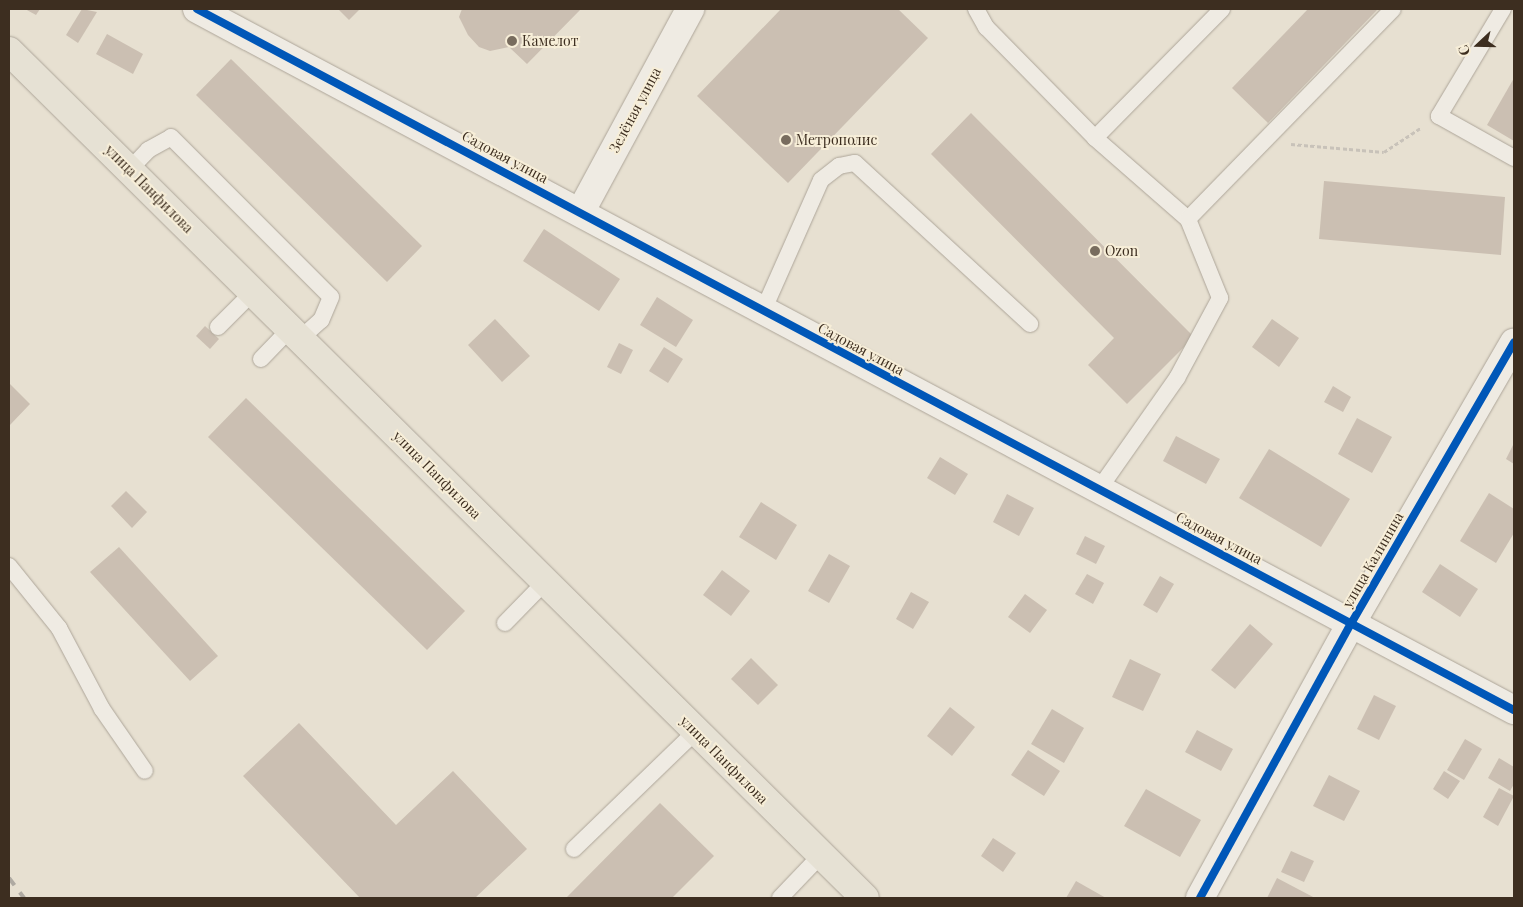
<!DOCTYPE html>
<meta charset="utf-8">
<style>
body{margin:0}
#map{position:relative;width:1523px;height:907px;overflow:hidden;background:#e7e0d1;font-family:"Playfair Display",serif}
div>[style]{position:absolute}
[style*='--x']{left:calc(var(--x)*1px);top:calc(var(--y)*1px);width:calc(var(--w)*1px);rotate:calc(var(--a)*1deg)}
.building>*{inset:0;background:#cbbfb2}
.path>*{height:3px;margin-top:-1.5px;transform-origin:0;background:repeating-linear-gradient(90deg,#c8c2b9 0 4px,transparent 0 6.5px)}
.roads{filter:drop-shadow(0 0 1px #ada599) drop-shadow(0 0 1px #ada599)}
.lane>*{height:16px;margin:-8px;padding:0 8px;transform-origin:8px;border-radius:8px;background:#efebe3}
.street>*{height:28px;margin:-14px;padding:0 14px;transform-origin:14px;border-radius:14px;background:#efebe3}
.secondary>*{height:28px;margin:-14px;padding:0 14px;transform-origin:14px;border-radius:14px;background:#efebe3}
.primary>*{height:28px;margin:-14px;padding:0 14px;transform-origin:14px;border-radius:14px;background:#e6e1d4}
.rail>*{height:4px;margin-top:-2px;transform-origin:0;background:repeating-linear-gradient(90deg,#afaaa2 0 9px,transparent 0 18px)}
.cycleway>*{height:8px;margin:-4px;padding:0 4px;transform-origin:4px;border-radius:4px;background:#0057b8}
.dots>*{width:14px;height:14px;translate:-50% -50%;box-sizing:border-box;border:2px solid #f7eed8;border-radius:50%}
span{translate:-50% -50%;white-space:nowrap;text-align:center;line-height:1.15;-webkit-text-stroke:4px #f7eed8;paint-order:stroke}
.poi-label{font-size:14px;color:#3d2e20}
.left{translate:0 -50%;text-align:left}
.street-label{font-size:14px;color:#3d2e20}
.frame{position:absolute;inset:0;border:10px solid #3d2e20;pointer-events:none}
.north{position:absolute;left:1453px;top:20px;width:50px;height:50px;-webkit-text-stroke:4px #f7eed8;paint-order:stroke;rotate:249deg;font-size:14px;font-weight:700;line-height:20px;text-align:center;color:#3d2e20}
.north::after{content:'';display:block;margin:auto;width:18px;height:22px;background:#3d2e20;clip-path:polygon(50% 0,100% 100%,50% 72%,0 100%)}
</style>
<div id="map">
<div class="building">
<div style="clip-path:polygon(25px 9px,40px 9px,36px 15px)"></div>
<div style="clip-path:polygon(82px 9px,97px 12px,78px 43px,66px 35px)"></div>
<div style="clip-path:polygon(338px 9px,360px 9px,349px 20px)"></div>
<div style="clip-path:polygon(462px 9px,579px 9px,580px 10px,527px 64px,509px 47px,490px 51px,479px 47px,468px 35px,459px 17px)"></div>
<div style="clip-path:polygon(781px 9px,898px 9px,928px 38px,788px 183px,697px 96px)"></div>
<div style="clip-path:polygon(1308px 9px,1378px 9px,1268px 123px,1232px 88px)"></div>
<div style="clip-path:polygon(107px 34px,143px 54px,133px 74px,96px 54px)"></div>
<div style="clip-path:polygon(231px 59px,422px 246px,387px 282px,196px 95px)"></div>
<div style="clip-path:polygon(1514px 78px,1514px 141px,1487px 125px)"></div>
<div style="clip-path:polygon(971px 113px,1194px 337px,1127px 404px,1088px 365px,1114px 338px,931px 154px)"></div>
<div style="clip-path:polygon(1324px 181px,1505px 197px,1501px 255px,1319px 239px)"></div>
<div style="clip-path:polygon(544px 229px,620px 279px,599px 311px,523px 261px)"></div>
<div style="clip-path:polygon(657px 297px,693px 320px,676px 347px,640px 325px)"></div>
<div style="clip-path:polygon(495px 319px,530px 356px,502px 382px,468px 345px)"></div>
<div style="clip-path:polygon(1272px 319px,1299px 338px,1279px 367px,1252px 347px)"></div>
<div style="clip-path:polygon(205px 326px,219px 339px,210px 349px,196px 336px)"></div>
<div style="clip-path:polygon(619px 343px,633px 350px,621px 374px,607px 367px)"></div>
<div style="clip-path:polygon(664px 347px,683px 359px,668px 383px,649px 371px)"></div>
<div style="clip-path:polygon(9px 383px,30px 404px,9px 426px)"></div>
<div style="clip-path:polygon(1333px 386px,1351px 397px,1343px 412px,1324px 402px)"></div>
<div style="clip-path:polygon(246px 398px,465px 611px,427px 650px,208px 437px)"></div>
<div style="clip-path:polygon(1357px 418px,1392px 437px,1372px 473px,1338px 454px)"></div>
<div style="clip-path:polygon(1176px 436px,1220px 459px,1206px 484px,1163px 461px)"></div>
<div style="clip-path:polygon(1514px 443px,1514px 464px,1506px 459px)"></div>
<div style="clip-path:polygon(1269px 449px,1350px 499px,1321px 547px,1239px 498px)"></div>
<div style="clip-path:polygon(940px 457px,968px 474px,955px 495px,927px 478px)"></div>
<div style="clip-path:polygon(126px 491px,147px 512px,132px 528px,111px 506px)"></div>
<div style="clip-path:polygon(1489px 493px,1514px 509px,1514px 533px,1496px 563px,1460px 541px)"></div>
<div style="clip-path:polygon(1007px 494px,1034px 508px,1019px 536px,993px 522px)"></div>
<div style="clip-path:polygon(761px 502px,797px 525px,776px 560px,739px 537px)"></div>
<div style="clip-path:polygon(1085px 536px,1105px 546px,1096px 564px,1076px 554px)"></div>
<div style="clip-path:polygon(119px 547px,218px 656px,190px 681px,90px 572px)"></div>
<div style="clip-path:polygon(829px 554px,850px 566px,829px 603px,808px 591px)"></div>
<div style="clip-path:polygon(1440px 564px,1478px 589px,1460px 617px,1422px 592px)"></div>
<div style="clip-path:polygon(722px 570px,750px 591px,731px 616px,703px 595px)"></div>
<div style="clip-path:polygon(1087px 574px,1104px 583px,1093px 604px,1075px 594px)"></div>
<div style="clip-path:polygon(1160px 576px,1174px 584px,1157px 613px,1143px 605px)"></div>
<div style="clip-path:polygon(911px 592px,929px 602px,913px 629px,896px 619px)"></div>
<div style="clip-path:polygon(1025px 594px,1047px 610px,1030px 633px,1008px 617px)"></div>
<div style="clip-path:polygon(1250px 624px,1273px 644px,1235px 689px,1211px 670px)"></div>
<div style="clip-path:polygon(751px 658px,778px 685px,758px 705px,731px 679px)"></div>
<div style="clip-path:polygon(1130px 659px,1161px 674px,1143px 711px,1112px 697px)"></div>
<div style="clip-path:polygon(1374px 695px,1396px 706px,1379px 740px,1357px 729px)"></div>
<div style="clip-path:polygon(950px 707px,975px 727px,952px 756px,927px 736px)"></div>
<div style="clip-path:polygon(1052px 709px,1084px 728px,1064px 763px,1031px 744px)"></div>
<div style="clip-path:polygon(299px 723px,396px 825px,453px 771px,527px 849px,475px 898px,360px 898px,243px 776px)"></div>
<div style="clip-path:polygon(1197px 730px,1233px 749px,1221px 771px,1185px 752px)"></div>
<div style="clip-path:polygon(1465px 739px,1482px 749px,1464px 780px,1447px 770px)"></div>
<div style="clip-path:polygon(1028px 750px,1060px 771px,1044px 796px,1011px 775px)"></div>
<div style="clip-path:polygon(1499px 758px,1514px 767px,1514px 784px,1510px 791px,1488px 778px)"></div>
<div style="clip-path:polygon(1444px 771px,1460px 781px,1448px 799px,1433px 789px)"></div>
<div style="clip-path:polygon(1329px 775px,1360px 791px,1344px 821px,1313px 806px)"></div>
<div style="clip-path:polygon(1499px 788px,1514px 796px,1498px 826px,1483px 817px)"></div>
<div style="clip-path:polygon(1146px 789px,1201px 820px,1180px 857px,1124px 826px)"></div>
<div style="clip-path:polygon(660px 803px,714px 856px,672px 898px,566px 898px)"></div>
<div style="clip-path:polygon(993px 838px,1016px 853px,1003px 872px,981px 856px)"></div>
<div style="clip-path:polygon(1291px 851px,1314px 861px,1304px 882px,1281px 872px)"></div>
<div style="clip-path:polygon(1277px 878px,1315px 898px,1267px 898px)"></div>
<div style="clip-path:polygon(1076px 881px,1106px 898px,1066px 898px)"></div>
</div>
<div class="path">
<div style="--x:1291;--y:144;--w:93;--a:4.9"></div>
<div style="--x:1384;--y:152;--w:45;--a:-33.3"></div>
</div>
<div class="roads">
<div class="lane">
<div style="--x:976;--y:9;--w:21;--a:61"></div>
<div style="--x:986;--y:27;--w:156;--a:45.5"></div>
<div style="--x:1095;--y:138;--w:123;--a:41.1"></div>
<div style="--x:1503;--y:9;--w:125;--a:120.9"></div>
<div style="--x:1439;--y:116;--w:86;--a:29.2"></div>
<div style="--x:1095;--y:138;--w:181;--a:-45.4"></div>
<div style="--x:129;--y:170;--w:28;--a:-46"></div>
<div style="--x:148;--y:150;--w:26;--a:-29"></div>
<div style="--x:171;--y:137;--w:226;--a:45"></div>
<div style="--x:331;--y:297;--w:25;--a:113"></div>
<div style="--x:321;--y:320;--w:28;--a:138"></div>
<div style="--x:763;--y:311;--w:143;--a:-66.1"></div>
<div style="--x:821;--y:180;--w:23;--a:-38"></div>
<div style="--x:839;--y:166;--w:16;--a:-11"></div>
<div style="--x:855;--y:163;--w:238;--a:42.6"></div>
<div style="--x:218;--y:327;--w:49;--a:-45"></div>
<div style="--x:261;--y:359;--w:42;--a:-46"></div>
<div style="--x:1099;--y:489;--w:136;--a:-54.9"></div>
<div style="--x:1177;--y:378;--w:91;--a:-61.7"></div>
<div style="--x:1220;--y:298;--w:85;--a:-112.1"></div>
<div style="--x:1188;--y:219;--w:293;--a:-45.7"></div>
<div style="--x:9;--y:566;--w:80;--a:51.1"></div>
<div style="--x:59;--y:628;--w:92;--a:62"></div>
<div style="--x:102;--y:709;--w:75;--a:55.3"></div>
<div style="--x:505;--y:623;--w:57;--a:-45.7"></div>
<div style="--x:574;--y:849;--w:170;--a:-44"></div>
<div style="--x:780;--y:898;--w:59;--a:-46.4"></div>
</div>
<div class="street">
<div style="--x:581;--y:211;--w:230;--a:-61.6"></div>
<div style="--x:1200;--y:898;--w:315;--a:-61.2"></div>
<div style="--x:1352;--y:622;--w:323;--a:-59.9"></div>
</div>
<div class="secondary">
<div style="--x:197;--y:9;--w:1492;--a:28.03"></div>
</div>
<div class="primary">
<div style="--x:9;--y:51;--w:1204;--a:44.7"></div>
</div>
</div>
<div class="rail">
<div style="--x:9;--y:878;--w:25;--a:53"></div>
</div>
<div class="cycleway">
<div style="--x:197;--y:9;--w:1492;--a:28.03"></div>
<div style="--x:1200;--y:898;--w:315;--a:-61.2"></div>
<div style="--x:1352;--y:622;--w:323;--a:-59.9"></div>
</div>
<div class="dots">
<div style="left:512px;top:41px;background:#786c5e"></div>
<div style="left:786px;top:140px;background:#786c5e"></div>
<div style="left:1095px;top:251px;background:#786c5e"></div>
</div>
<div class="poi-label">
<span class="left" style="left:522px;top:41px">Камелот</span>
<span class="left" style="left:796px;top:140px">Метрополис</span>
<span class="left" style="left:1105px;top:251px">Ozon</span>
</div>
<div class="street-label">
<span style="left:635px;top:110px;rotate:-62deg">Зелёная улица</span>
<span style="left:505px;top:157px;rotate:28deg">Садовая улица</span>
<span style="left:149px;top:189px;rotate:45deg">улица Панфилова</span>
<span style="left:861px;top:349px;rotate:28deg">Садовая улица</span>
<span style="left:437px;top:475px;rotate:45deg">улица Панфилова</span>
<span style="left:1219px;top:538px;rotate:28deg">Садовая улица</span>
<span style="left:1373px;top:560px;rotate:-60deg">улица Калинина</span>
<span style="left:724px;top:760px;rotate:45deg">улица Панфилова</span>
</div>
<div class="frame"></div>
<div class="north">С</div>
</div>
